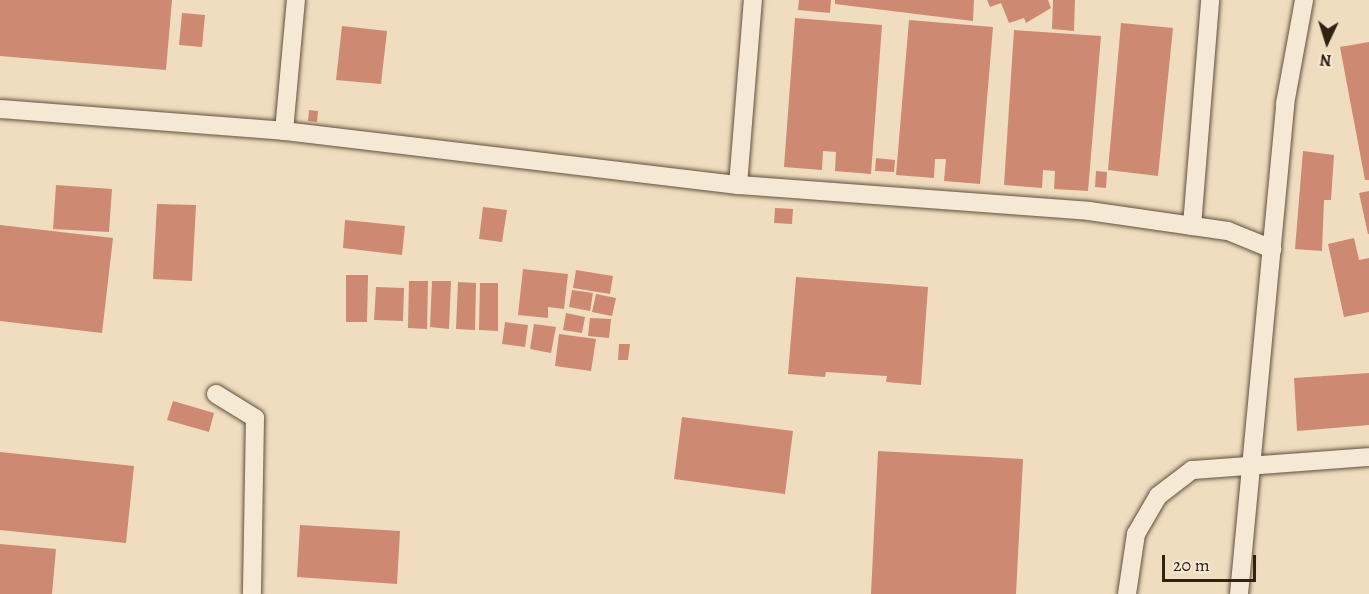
<!DOCTYPE html>
<style>
body{margin:0}
#map{position:relative;width:1369px;height:594px;overflow:hidden;background:#f0ddc0;font-family:Alegreya,serif}
div>[style]{position:absolute}
[style*='--x']{left:calc(var(--x)*1px);top:calc(var(--y)*1px);width:calc(var(--w)*1px);rotate:calc(var(--a)*1deg)}
.building>*{inset:0;background:#cd8971}
.roads{filter:drop-shadow(0 0 2px #61503d) drop-shadow(0 0 2px #61503d)}
.lane>*{height:18px;margin:-9px;padding:0 9px;transform-origin:9px;border-radius:9px;background:#f5e9d6}
span{translate:-50% -50%;white-space:nowrap;text-align:center;line-height:1.15;-webkit-text-stroke:5px #f5e9d6;paint-order:stroke}
.north{position:absolute;left:1297px;top:12px;width:60px;height:60px;-webkit-text-stroke:4px #f5e9d6;paint-order:stroke;rotate:184deg;font-size:16px;font-weight:700;line-height:24px;text-align:center;color:#312111}
.north::after{content:'';display:block;margin:auto;width:21px;height:27px;background:#312111;clip-path:polygon(50% 0,100% 100%,50% 72%,0 100%)}
.scale{position:absolute;left:1162px;top:555px;width:94px;height:27px;box-sizing:border-box;border:3px solid #312111;border-top:0;padding-left:8px;font-size:18px;line-height:21px;white-space:nowrap;color:#312111;-webkit-text-stroke:4px #f5e9d6;paint-order:stroke}
</style>
<div id="map">
<div class="building">
<div style="clip-path:polygon(0 0,172px 0,166px 70px,0 56px)"></div>
<div style="clip-path:polygon(799px 0,831px 0,830px 13px,798px 10px)"></div>
<div style="clip-path:polygon(835px 0,974px 0,973px 21px,835px 4px)"></div>
<div style="clip-path:polygon(987px 0,1048px 0,1051px 8px,1026px 23px,1024px 18px,1009px 23px,1001px 3px,990px 7px)"></div>
<div style="clip-path:polygon(1053px 0,1075px 0,1074px 31px,1052px 29px)"></div>
<div style="clip-path:polygon(182px 13px,205px 15px,202px 47px,179px 45px)"></div>
<div style="clip-path:polygon(795px 18px,882px 25px,871px 174px,835px 171px,836px 152px,823px 151px,822px 170px,784px 167px)"></div>
<div style="clip-path:polygon(909px 20px,993px 27px,980px 184px,944px 181px,946px 159px,935px 159px,934px 178px,896px 175px)"></div>
<div style="clip-path:polygon(1121px 23px,1173px 28px,1158px 176px,1108px 170px)"></div>
<div style="clip-path:polygon(342px 26px,387px 31px,381px 84px,336px 80px)"></div>
<div style="clip-path:polygon(1014px 30px,1101px 36px,1088px 191px,1054px 189px,1055px 171px,1043px 170px,1042px 188px,1004px 185px)"></div>
<div style="clip-path:polygon(1369px 42px,1369px 180px,1365px 180px,1340px 47px)"></div>
<div style="clip-path:polygon(309px 110px,318px 111px,317px 122px,308px 121px)"></div>
<div style="clip-path:polygon(1303px 151px,1334px 155px,1331px 200px,1324px 200px,1322px 251px,1295px 249px)"></div>
<div style="clip-path:polygon(876px 158px,895px 160px,894px 172px,875px 171px)"></div>
<div style="clip-path:polygon(1096px 171px,1107px 172px,1106px 188px,1095px 187px)"></div>
<div style="clip-path:polygon(56px 185px,112px 189px,109px 232px,53px 229px)"></div>
<div style="clip-path:polygon(1369px 191px,1369px 234px,1368px 234px,1359px 193px)"></div>
<div style="clip-path:polygon(157px 204px,196px 205px,192px 281px,153px 279px)"></div>
<div style="clip-path:polygon(483px 207px,507px 210px,502px 242px,479px 239px)"></div>
<div style="clip-path:polygon(775px 208px,793px 209px,792px 224px,774px 223px)"></div>
<div style="clip-path:polygon(345px 220px,405px 226px,402px 255px,343px 248px)"></div>
<div style="clip-path:polygon(0 225px,113px 238px,102px 333px,0 321px)"></div>
<div style="clip-path:polygon(1354px 238px,1359px 260px,1369px 258px,1369px 312px,1344px 317px,1328px 244px)"></div>
<div style="clip-path:polygon(523px 269px,568px 274px,564px 309px,548px 307px,548px 318px,518px 315px)"></div>
<div style="clip-path:polygon(576px 270px,613px 276px,610px 294px,573px 288px)"></div>
<div style="clip-path:polygon(346px 275px,368px 275px,367px 322px,346px 322px)"></div>
<div style="clip-path:polygon(796px 277px,928px 287px,921px 385px,886px 382px,887px 376px,826px 372px,825px 377px,788px 374px)"></div>
<div style="clip-path:polygon(409px 281px,428px 281px,427px 329px,408px 328px)"></div>
<div style="clip-path:polygon(432px 281px,451px 281px,449px 329px,430px 327px)"></div>
<div style="clip-path:polygon(458px 282px,476px 283px,475px 330px,456px 329px)"></div>
<div style="clip-path:polygon(480px 283px,498px 283px,498px 331px,479px 330px)"></div>
<div style="clip-path:polygon(376px 287px,404px 288px,403px 321px,374px 320px)"></div>
<div style="clip-path:polygon(572px 290px,593px 293px,590px 311px,569px 307px)"></div>
<div style="clip-path:polygon(596px 294px,616px 298px,612px 316px,592px 312px)"></div>
<div style="clip-path:polygon(566px 313px,585px 317px,582px 333px,563px 330px)"></div>
<div style="clip-path:polygon(590px 318px,611px 319px,609px 338px,588px 336px)"></div>
<div style="clip-path:polygon(505px 322px,528px 325px,525px 347px,502px 344px)"></div>
<div style="clip-path:polygon(534px 324px,556px 327px,551px 353px,530px 349px)"></div>
<div style="clip-path:polygon(559px 334px,596px 339px,591px 371px,555px 366px)"></div>
<div style="clip-path:polygon(619px 344px,630px 344px,628px 360px,618px 360px)"></div>
<div style="clip-path:polygon(1369px 373px,1369px 425px,1297px 431px,1294px 378px)"></div>
<div style="clip-path:polygon(173px 401px,214px 413px,209px 432px,167px 420px)"></div>
<div style="clip-path:polygon(682px 417px,793px 431px,785px 494px,674px 479px)"></div>
<div style="clip-path:polygon(878px 451px,1023px 459px,1016px 594px,871px 594px)"></div>
<div style="clip-path:polygon(0 452px,134px 466px,126px 543px,0 530px)"></div>
<div style="clip-path:polygon(300px 525px,400px 531px,397px 584px,297px 577px)"></div>
<div style="clip-path:polygon(0 544px,56px 549px,52px 594px,0 594px)"></div>
</div>
<div class="roads">
<div class="lane">
<div style="--x:0;--y:109;--w:285;--a:4.4"></div>
<div style="--x:284;--y:131;--w:457;--a:6.8"></div>
<div style="--x:738;--y:185;--w:352;--a:4.2"></div>
<div style="--x:1089;--y:211;--w:140;--a:8.2"></div>
<div style="--x:1228;--y:231;--w:48;--a:22.2"></div>
<div style="--x:284;--y:131;--w:132;--a:-84.8"></div>
<div style="--x:738;--y:185;--w:186;--a:-85.4"></div>
<div style="--x:1192;--y:226;--w:227;--a:-85.4"></div>
<div style="--x:216;--y:394;--w:46;--a:31.6"></div>
<div style="--x:255;--y:418;--w:176;--a:91"></div>
<div style="--x:1127;--y:594;--w:61;--a:-81.5"></div>
<div style="--x:1136;--y:534;--w:44;--a:-59.9"></div>
<div style="--x:1158;--y:496;--w:43;--a:-37.4"></div>
<div style="--x:1192;--y:470;--w:177;--a:-4.2"></div>
<div style="--x:1239;--y:594;--w:492;--a:-84.6"></div>
<div style="--x:1285;--y:104;--w:106;--a:-79.6"></div>
</div>
</div>
<div class="north">N</div>
<div class="scale">20 m</div>
</div>
